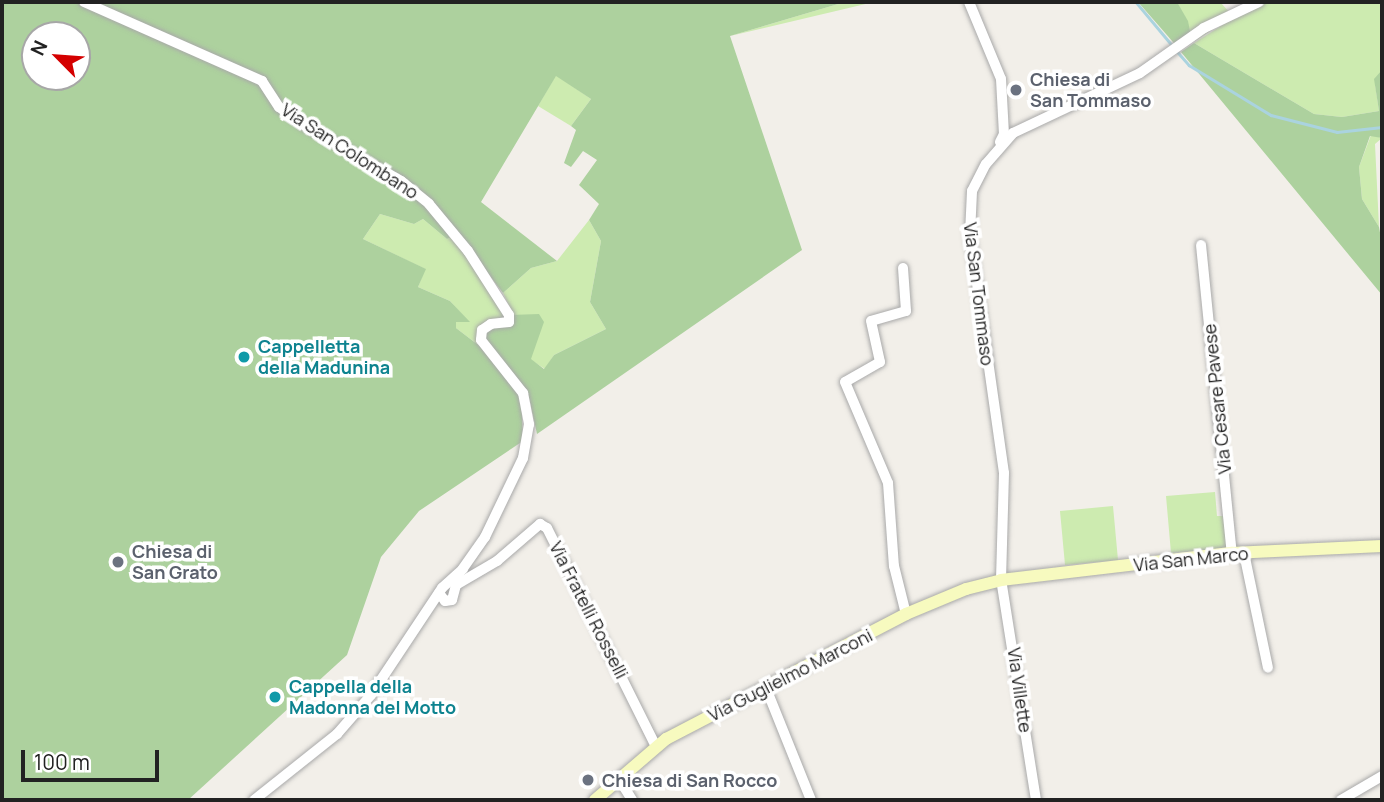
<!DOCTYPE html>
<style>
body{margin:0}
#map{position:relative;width:1384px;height:802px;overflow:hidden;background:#f2efe9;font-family:Manrope,sans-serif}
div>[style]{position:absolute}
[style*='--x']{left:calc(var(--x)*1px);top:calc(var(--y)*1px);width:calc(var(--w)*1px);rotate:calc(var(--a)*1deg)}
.grass>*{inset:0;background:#cdebb0}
.forest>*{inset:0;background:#add19e}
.stream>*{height:2.5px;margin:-1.25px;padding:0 1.25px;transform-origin:1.25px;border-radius:1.25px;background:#aad3df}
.roads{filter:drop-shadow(0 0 2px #a9a9a9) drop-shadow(0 0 2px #a9a9a9)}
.street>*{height:10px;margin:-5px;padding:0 5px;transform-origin:5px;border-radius:5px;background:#fff}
.secondary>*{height:12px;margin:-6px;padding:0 6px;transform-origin:6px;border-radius:6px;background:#f7fabf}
.dots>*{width:19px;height:19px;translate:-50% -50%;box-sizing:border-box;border:4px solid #fff;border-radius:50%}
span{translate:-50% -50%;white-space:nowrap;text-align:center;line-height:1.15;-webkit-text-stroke:7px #fff;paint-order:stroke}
.worship-label{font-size:18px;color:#5b616d;font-weight:700}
.left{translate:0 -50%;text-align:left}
.street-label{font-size:18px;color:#222}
.culture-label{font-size:18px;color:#0d838f;font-weight:700}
.frame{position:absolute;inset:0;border:4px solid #222;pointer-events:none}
.north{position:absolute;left:21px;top:21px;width:70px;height:70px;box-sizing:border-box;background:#fff;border:2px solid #a7a7a7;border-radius:50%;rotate:295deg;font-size:19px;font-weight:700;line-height:28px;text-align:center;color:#222}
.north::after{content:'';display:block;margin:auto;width:24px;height:32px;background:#d40000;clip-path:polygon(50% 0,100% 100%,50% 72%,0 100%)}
.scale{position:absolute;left:21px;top:750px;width:138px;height:32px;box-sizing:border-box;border:4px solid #222;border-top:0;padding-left:9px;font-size:21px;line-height:24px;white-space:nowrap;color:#222;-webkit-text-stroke:5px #fff;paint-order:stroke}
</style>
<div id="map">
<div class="grass">
<div style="clip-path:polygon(845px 2px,874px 2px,730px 36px)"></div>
<div style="clip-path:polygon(1177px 2px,1220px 2px,1233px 16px,1195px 41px)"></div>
<div style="clip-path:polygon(1270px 2px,1382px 2px,1382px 73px,1375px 84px,1379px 111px,1342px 117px,1314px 114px,1194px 43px,1243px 12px)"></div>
<div style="clip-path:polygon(556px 75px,591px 99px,571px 126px,538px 106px)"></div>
<div style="clip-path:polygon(1371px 135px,1382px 138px,1375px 144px,1379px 227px,1362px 199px,1359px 167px)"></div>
<div style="clip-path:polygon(380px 214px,414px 224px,423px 219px,447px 239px,451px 236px,466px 252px,508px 315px,486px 351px,456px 328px,455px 322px,469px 322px,450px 301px,418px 287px,425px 269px,363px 239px)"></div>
<div style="clip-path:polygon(589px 220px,601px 241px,590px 302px,606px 329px,554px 355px,545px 369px,531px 360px,531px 351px,503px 293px,531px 268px,557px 261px)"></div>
<div style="clip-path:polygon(1215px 492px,1217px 516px,1227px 516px,1230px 548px,1171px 553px,1166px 496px)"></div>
<div style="clip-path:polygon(1113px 506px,1118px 560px,1065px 565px,1060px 511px)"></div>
</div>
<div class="forest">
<div style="clip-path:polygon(evenodd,2px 2px,845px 2px,730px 36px,802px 250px,537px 434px,528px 393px,482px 339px,483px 331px,510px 315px,539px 314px,544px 322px,531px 359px,544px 369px,554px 355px,606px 329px,590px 302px,601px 241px,589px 220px,599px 204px,579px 185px,597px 160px,583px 151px,571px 167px,564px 163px,576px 130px,571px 126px,591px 99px,556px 76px,481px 202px,557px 261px,531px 268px,503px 293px,457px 233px,447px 239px,423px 219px,414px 224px,380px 214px,363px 239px,426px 269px,418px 287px,450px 301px,470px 322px,456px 322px,456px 328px,486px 351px,521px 394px,523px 441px,419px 511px,381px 557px,347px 655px,188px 800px,2px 800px,2px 2px,35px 35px,77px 35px,77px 77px,35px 77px,35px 35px)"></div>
<div style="clip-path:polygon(1138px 2px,1177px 2px,1188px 21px,1192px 41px,1180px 50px)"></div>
<div style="clip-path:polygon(1194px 43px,1314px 114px,1342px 117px,1379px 111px,1374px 79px,1382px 70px,1382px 138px,1370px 136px,1359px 167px,1362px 199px,1379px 227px,1382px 244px,1382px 295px,1181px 52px)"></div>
</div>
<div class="stream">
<div style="--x:1136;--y:2;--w:56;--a:50.1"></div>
<div style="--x:1176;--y:50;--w:20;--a:49"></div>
<div style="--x:1189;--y:65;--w:96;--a:31.4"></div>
<div style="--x:1271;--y:115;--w:68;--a:14.4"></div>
<div style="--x:1337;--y:132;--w:45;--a:-6.3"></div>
</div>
<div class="roads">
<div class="street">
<div style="--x:84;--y:2;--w:195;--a:23.9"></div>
<div style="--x:262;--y:81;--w:31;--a:57"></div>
<div style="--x:279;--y:107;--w:29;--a:36"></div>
<div style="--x:302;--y:124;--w:114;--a:29.9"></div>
<div style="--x:401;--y:181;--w:36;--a:39"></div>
<div style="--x:429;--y:204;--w:61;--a:50.3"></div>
<div style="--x:468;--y:251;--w:76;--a:57.4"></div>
<div style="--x:509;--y:315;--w:7;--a:90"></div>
<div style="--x:509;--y:322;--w:18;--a:174"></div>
<div style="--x:491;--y:324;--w:11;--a:146"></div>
<div style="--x:482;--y:330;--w:10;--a:96"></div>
<div style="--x:481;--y:340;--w:68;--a:51.6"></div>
<div style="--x:523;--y:393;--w:32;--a:79"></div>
<div style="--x:529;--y:424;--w:35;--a:100"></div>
<div style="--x:523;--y:458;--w:88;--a:115.7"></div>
<div style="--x:485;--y:537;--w:39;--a:125"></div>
<div style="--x:463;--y:569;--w:28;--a:138"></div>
<div style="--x:442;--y:588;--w:128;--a:123.6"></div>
<div style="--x:371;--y:695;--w:52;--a:131.1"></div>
<div style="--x:337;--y:734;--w:106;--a:141.5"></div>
<div style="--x:969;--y:2;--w:83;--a:67.4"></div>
<div style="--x:1001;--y:79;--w:55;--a:86.9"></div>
<div style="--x:1004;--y:134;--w:9;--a:117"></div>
<div style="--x:1201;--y:245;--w:310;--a:84.3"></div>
<div style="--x:903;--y:268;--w:43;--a:86"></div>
<div style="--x:906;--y:311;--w:36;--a:164"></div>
<div style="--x:871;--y:321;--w:42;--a:77.6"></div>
<div style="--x:880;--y:362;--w:40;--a:150.3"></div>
<div style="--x:845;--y:382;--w:110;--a:66.9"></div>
<div style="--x:888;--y:483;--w:83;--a:85.9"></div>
<div style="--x:894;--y:566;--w:49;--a:76"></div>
<div style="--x:1244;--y:553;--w:117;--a:78.2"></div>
<div style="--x:439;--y:593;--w:10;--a:53"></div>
<div style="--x:445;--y:601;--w:7;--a:-8"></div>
<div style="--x:452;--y:600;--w:16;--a:-75"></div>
<div style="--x:456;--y:585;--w:48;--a:-30.3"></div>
<div style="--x:497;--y:561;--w:57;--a:-40.7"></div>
<div style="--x:540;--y:524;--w:8;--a:30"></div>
<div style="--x:547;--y:528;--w:245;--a:63.5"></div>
<div style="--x:766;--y:688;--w:121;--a:68.1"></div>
<div style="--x:619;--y:779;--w:25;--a:58"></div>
<div style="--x:1036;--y:800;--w:223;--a:-99"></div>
<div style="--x:1001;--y:580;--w:107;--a:-88.4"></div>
<div style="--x:1004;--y:473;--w:241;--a:-98.1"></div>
<div style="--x:970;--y:234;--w:43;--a:-87.3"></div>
<div style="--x:972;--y:191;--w:30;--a:-63"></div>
<div style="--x:986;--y:164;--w:41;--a:-48.9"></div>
<div style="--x:1013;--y:133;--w:140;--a:-25.3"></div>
<div style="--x:1140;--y:73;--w:78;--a:-35.1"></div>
<div style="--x:1204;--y:28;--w:61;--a:-25.3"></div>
<div style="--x:1341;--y:800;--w:48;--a:-30.3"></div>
</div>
<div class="secondary">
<div style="--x:595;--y:800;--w:94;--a:-40.7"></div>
<div style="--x:666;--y:739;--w:271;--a:-27.5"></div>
<div style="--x:906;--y:614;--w:65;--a:-22.6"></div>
<div style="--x:966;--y:589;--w:36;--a:-14"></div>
<div style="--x:1001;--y:580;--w:233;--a:-6.7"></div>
<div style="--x:1232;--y:553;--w:150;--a:-2.7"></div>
</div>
</div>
<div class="dots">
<div style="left:1016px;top:90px;background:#6b7280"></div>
<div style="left:244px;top:357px;background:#0f9aa8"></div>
<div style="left:118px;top:562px;background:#6b7280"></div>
<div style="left:275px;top:697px;background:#0f9aa8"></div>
<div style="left:588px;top:780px;background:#6b7280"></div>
</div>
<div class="worship-label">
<span class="left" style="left:1030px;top:90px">Chiesa di<br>San Tommaso</span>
<span class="left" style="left:132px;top:562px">Chiesa di<br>San Grato</span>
<span class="left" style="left:602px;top:780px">Chiesa di San Rocco</span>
</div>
<div class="street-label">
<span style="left:350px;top:151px;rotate:33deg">Via San Colombano</span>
<span style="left:979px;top:294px;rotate:83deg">Via San Tommaso</span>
<span style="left:1217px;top:399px;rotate:-96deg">Via Cesare Pavese</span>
<span style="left:1191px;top:559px;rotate:-6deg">Via San Marco</span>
<span style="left:589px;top:610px;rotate:63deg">Via Fratelli Rosselli</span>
<span style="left:790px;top:675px;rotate:-27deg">Via Guglielmo Marconi</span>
<span style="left:1020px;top:690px;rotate:82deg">Via Villette</span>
</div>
<div class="culture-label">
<span class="left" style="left:258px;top:357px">Cappelletta<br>della Madunina</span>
<span class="left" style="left:289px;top:697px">Cappella della<br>Madonna del Motto</span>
</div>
<div class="frame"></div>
<div class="north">N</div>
<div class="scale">100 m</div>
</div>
